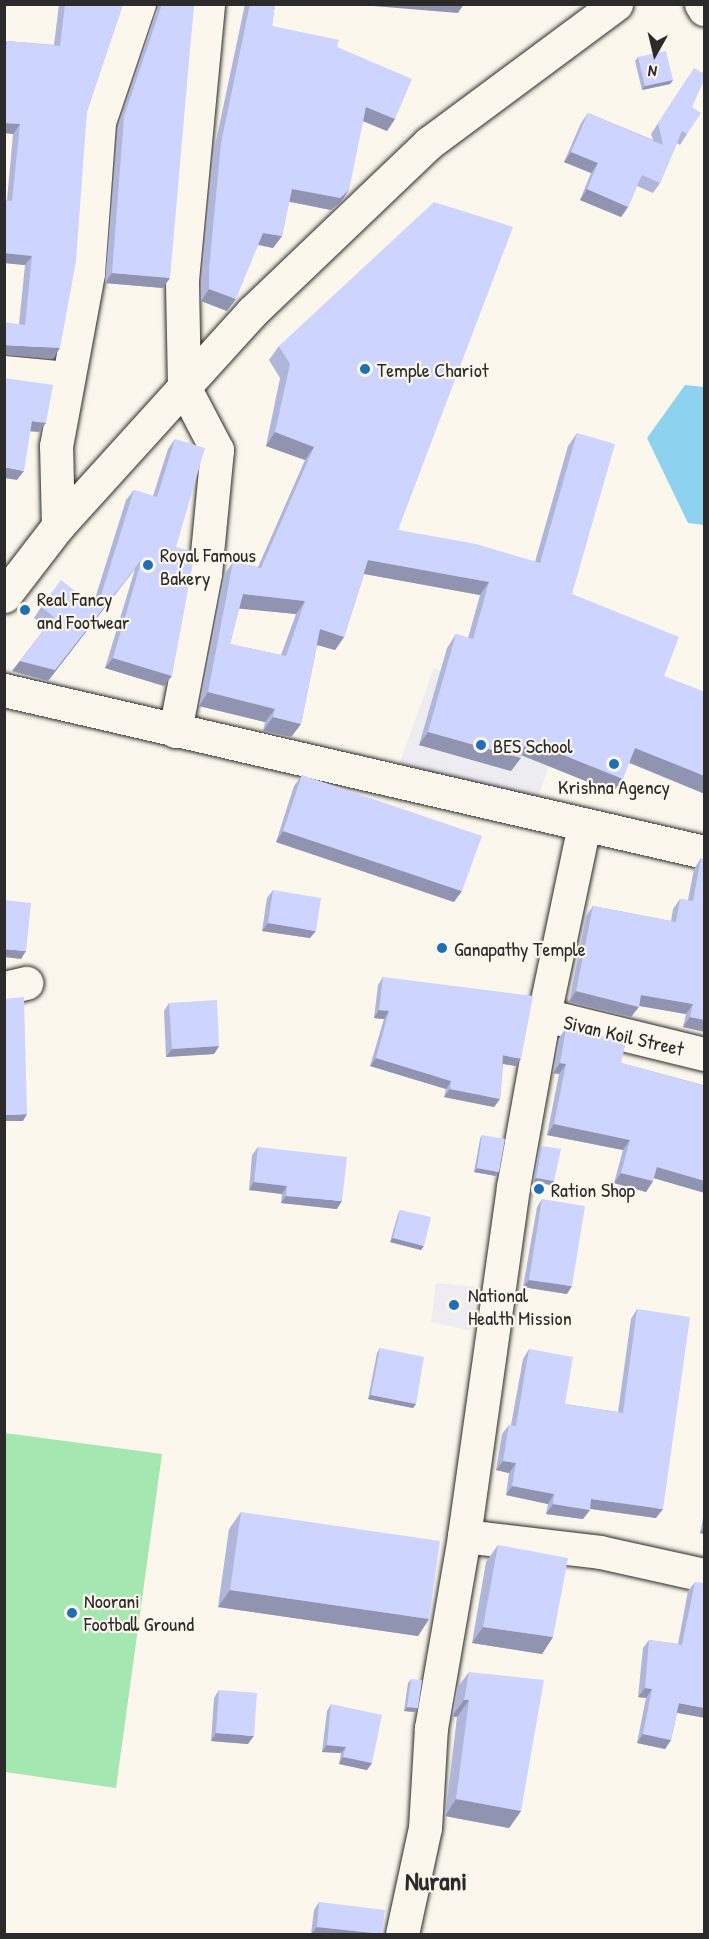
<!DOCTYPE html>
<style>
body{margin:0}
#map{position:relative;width:709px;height:1939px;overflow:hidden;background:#fbf7ec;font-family:"Patrick Hand",sans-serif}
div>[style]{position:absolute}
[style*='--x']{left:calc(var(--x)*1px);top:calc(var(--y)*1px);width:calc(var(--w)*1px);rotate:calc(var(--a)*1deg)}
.built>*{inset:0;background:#edecf1}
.green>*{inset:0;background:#a5e7b1}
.water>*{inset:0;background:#8dd2ef}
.roads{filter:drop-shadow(0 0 2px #2b2b2b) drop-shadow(0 0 2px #2b2b2b)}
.minor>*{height:33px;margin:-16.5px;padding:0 16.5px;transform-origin:16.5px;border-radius:16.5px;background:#fbf7ec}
.wall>*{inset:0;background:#b0b6da}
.shaded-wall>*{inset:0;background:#9094b1}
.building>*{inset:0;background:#cdd4fd}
.dots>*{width:16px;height:16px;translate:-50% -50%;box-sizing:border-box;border:3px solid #fbf7ec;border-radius:50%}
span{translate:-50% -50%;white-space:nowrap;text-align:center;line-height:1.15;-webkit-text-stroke:4.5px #fbf7ec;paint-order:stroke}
.poi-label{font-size:20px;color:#2b2b2b}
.left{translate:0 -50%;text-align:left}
.street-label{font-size:20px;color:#2b2b2b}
.district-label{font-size:26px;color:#2b2b2b;font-weight:700}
.frame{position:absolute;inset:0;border:6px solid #2b2b2b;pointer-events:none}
.north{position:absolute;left:625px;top:24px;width:60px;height:60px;-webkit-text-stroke:4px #fbf7ec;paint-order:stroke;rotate:188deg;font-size:16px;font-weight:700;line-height:24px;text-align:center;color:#2b2b2b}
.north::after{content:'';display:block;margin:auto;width:21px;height:27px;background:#2b2b2b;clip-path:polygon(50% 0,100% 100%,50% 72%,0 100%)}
</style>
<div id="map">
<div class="built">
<div style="clip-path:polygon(434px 668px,564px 723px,537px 800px,398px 767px)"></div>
<div style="clip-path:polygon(436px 1283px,477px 1287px,471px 1331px,431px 1322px)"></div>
</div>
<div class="green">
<div style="clip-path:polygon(5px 1433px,162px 1454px,116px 1788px,5px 1772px)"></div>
</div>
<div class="water">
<div style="clip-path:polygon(685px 385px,704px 387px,704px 525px,688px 523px,647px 438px)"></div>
</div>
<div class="roads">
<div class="minor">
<div style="--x:701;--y:4;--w:6;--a:59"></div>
<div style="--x:4;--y:372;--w:63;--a:5.4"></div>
<div style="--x:58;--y:526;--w:80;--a:-91.4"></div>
<div style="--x:56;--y:446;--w:176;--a:-79.5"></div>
<div style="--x:88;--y:273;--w:151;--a:-85.8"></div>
<div style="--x:99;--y:122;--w:125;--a:-71.3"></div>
<div style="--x:4;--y:596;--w:88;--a:-52.4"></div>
<div style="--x:58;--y:526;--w:289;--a:-47.8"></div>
<div style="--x:252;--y:312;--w:245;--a:-43.7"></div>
<div style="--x:429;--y:143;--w:233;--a:-36.6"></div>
<div style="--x:4;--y:690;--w:719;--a:13.03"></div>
<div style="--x:175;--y:731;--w:160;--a:-79.2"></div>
<div style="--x:205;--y:574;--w:125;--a:-84.5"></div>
<div style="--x:217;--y:450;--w:71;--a:-117.6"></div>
<div style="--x:184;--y:387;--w:107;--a:-91.1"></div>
<div style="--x:182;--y:280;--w:277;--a:-84.6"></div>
<div style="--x:4;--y:988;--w:23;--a:-13"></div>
<div style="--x:544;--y:1015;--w:165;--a:13.7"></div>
<div style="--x:464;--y:1536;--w:137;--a:6.7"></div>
<div style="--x:600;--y:1552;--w:107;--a:12.5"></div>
<div style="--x:402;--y:1934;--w:108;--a:-77.8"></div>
<div style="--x:425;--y:1828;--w:100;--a:-86.6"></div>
<div style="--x:431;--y:1728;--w:195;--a:-80.2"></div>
<div style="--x:464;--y:1536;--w:352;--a:-82"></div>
<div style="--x:513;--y:1187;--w:175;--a:-79.8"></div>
<div style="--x:544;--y:1015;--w:194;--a:-78.1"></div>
</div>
</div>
<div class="wall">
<div style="clip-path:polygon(59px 4px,123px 4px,87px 111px,53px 358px,19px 324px,25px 265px,4px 263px,4px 200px,7px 200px,13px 134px,4px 133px,4px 44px,7px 41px,54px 45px)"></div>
<div style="clip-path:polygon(161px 4px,194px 4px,163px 288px,105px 283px,118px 126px,156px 11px)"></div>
<div style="clip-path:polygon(245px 4px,275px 4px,272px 26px,337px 47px,395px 119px,387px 131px,363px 121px,341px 202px,331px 210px,289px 202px,282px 236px,273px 248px,258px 245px,227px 311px,201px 301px,201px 281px,213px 155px)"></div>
<div style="clip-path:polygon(638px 57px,673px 80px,670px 84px,642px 90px,635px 61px)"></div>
<div style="clip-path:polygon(687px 79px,692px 107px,687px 134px,680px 145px,677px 143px,660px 183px,653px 193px,637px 186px,628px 207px,621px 217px,580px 200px,591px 173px,564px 162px,581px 123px,588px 113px,653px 140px,651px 134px)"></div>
<div style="clip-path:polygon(evenodd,279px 346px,398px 530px,535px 562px,568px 446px,577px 433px,572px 594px,664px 676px,705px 794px,629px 763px,613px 792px,521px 755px,511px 771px,419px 745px,447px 648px,456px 634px,468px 638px,480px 595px,364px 574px,344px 637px,335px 650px,317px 645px,301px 724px,291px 737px,263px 731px,265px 722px,199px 706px,224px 575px,233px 562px,258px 567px,305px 460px,266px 446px,280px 378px,269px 360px,279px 346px,239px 608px,296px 614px,281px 655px,230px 644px,239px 608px)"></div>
<div style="clip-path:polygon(175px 439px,176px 547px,164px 686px,105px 668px,135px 569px,48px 681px,12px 671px,46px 627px,34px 618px,41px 607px,93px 605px,126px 500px,134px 490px,153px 496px,168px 449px)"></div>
<div style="clip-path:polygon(302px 775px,454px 902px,276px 842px,294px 786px)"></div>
<div style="clip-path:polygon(701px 858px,705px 1032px,683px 1027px,686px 1014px,639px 1006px,631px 1017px,569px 1002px,586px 916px,593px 906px,671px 921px,673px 909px,680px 899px,688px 900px,694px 869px)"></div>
<div style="clip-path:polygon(273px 890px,310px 938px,262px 931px,267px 898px)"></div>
<div style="clip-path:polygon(383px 977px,516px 1066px,503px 1064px,500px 1099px,494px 1107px,444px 1097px,446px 1089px,370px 1066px,384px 1019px,374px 1018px,378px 985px)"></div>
<div style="clip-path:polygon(169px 1003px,219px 1046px,214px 1054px,166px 1057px,164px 1011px)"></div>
<div style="clip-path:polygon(566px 1028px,621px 1063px,703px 1085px,705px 1080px,705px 1193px,654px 1178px,653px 1181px,646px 1192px,614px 1183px,623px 1150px,547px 1135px,559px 1074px,553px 1073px,559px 1038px)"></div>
<div style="clip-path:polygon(482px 1135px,496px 1176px,474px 1172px,480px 1139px)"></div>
<div style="clip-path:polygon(542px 1146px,554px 1181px,551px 1185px,533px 1182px,539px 1150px)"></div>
<div style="clip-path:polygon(258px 1147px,337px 1209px,281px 1203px,282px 1194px,249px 1190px,252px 1155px)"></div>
<div style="clip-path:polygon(542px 1199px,567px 1294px,523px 1287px,537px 1207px)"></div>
<div style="clip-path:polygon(400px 1210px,421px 1250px,390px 1242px,398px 1214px)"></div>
<div style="clip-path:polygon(637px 1309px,656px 1518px,590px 1509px,583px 1519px,546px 1514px,548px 1504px,506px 1495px,509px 1473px,496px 1470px,502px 1434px,509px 1425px,511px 1425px,523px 1359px,529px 1349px,565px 1404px,618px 1412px,631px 1319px)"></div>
<div style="clip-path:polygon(380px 1348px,416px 1404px,413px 1408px,368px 1399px,377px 1353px)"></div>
<div style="clip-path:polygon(705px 1509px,705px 1534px,700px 1533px)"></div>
<div style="clip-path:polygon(241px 1512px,429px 1619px,418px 1636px,218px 1607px,229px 1529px)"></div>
<div style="clip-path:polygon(498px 1545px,553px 1637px,542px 1654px,472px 1643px,486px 1562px)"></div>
<div style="clip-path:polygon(695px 1582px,677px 1713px,671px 1740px,665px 1749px,637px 1743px,646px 1698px,638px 1697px,643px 1648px,649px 1640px,678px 1644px,688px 1591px)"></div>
<div style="clip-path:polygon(469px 1672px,521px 1811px,509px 1828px,445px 1816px,457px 1717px,452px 1716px,457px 1688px)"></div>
<div style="clip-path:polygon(411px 1679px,415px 1712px,404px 1711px,408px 1683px)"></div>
<div style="clip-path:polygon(219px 1690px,248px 1744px,211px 1741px,214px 1698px)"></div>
<div style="clip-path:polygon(331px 1704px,372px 1763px,367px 1770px,339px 1764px,341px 1753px,322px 1752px,327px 1711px)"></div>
<div style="clip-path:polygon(319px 1902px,382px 1934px,311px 1934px,314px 1910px)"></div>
</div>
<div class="shaded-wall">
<div style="clip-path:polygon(362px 4px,464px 4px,458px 13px,361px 5px)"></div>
<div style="clip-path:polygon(673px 80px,670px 84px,642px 90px,645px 86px)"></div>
<div style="clip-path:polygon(366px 107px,395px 119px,387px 131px,358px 119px)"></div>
<div style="clip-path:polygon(4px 123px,20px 124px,13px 134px,4px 133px)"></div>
<div style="clip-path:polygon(571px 152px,598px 163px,591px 173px,564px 162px)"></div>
<div style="clip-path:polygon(292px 189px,349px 190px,341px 202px,331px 210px,283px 200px)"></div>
<div style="clip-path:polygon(587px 189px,628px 207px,621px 217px,580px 200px)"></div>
<div style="clip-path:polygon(263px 233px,282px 236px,273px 248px,255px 244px)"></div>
<div style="clip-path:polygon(4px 253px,32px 256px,25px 265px,4px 263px)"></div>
<div style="clip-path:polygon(112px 273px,170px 278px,163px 288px,105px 283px)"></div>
<div style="clip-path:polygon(209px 289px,236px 299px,227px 311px,201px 301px)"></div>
<div style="clip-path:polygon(4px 345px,60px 348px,53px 358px,4px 355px)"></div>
<div style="clip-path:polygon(32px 421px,46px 423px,39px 432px,25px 431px)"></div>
<div style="clip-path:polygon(275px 432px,314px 447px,305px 460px,266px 446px)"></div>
<div style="clip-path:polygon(4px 467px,24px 471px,17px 480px,4px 478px)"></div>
<div style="clip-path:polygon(142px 559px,48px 681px,12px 671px,20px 661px,55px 670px)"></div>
<div style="clip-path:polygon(368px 560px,489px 582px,480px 595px,359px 573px)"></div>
<div style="clip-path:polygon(243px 594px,305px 601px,296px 614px,233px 608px)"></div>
<div style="clip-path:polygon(320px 629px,344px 637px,335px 650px,310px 643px)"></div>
<div style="clip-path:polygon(113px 658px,172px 676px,164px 686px,105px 668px)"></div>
<div style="clip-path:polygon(208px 692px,275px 709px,265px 722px,199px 706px)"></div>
<div style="clip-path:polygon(273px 717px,301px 724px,291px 737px,263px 731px)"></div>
<div style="clip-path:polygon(428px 732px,521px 758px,511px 771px,419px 745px)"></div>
<div style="clip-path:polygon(526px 740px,623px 779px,613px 792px,516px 753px)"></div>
<div style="clip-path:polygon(635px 748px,705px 776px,705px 794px,626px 761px)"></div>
<div style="clip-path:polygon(283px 831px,462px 891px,454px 902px,276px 842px)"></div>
<div style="clip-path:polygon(268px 923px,316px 931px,310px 938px,262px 931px)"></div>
<div style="clip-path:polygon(4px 949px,26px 951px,21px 959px,4px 957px)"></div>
<div style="clip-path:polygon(576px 991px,639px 1007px,631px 1017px,569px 1002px)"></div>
<div style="clip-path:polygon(641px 995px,693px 1004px,686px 1014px,634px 1005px)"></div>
<div style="clip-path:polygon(379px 1010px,389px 1011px,384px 1019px,374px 1018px)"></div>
<div style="clip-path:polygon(690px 1017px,705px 1020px,705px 1032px,683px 1027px)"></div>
<div style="clip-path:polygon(219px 1046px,214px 1054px,166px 1057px,172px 1049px)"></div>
<div style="clip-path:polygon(503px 1055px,521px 1059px,516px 1066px,498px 1063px)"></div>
<div style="clip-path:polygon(376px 1058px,451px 1081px,446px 1089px,370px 1066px)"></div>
<div style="clip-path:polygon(560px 1063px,566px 1064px,559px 1074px,553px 1073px)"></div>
<div style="clip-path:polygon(450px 1089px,500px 1099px,494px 1107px,444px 1097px)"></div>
<div style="clip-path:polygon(27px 1114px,23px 1121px,4px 1121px,4px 1115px)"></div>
<div style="clip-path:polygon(554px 1124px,630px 1140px,623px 1150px,547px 1135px)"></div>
<div style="clip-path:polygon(657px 1167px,705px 1181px,705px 1193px,650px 1177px)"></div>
<div style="clip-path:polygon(477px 1168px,499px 1172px,496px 1176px,474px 1172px)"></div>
<div style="clip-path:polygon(621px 1173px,653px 1181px,646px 1192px,614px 1183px)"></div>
<div style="clip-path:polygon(536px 1178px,554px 1181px,551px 1185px,533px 1182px)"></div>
<div style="clip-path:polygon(254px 1182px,287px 1186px,282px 1194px,249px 1190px)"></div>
<div style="clip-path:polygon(286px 1196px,342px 1201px,337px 1209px,281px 1203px)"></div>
<div style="clip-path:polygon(393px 1238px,424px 1246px,421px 1250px,390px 1242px)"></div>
<div style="clip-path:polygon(529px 1280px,572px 1286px,567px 1294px,523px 1287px)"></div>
<div style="clip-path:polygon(371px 1395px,416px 1404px,413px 1408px,368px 1399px)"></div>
<div style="clip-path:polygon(503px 1461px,516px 1463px,509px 1473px,496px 1470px)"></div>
<div style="clip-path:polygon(512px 1486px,554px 1494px,548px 1504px,506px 1495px)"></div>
<div style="clip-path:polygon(591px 1499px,663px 1509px,656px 1518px,585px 1508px)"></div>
<div style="clip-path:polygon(553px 1504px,590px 1510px,583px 1519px,546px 1514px)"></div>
<div style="clip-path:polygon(705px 1526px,705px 1534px,700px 1533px)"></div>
<div style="clip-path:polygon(230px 1590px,429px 1619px,418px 1636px,218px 1607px)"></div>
<div style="clip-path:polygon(483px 1627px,553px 1637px,542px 1654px,472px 1643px)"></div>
<div style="clip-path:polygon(645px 1688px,652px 1689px,646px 1698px,638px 1697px)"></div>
<div style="clip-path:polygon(464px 1700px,469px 1700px,457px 1717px,452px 1716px)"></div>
<div style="clip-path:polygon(679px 1703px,705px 1708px,705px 1718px,672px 1712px)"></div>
<div style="clip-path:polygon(407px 1707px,418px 1708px,415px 1712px,404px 1711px)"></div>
<div style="clip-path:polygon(216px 1733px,254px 1736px,248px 1744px,211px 1741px)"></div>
<div style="clip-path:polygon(643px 1734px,671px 1740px,665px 1749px,637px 1743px)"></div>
<div style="clip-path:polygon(327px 1745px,346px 1747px,341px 1753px,322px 1752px)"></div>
<div style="clip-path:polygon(343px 1757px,372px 1763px,367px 1770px,339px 1764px)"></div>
<div style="clip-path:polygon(456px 1799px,521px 1811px,509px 1828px,445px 1816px)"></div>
<div style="clip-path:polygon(317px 1927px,382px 1934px,311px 1934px)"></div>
</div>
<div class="building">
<div style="clip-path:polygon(65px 4px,123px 4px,87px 111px,76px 261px,60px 348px,4px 345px,4px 322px,25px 325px,32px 256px,4px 253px,4px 200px,12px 201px,20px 124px,4px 123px,4px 69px,7px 41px,60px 46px)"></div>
<div style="clip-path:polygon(162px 4px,194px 4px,170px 278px,112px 273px,124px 116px)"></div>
<div style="clip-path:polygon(250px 4px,275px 4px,272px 26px,339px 40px,337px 47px,412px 79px,395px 119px,366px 107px,349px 190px,340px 198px,292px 189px,282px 236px,263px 233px,236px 299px,209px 289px,209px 269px,221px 143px)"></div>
<div style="clip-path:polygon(666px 51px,673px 80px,645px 86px,638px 57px)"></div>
<div style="clip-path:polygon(694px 68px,705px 74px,705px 78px,692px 107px,701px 113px,687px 134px,682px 131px,660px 183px,642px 175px,628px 207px,587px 189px,598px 163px,571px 152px,588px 113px,663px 145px,658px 123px)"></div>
<div style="clip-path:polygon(evenodd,434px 202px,513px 227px,398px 530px,476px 544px,540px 563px,577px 433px,615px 444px,572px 594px,679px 637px,664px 676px,705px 692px,705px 776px,635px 748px,623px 779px,526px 740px,521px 758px,428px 732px,456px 634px,473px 639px,489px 582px,368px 560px,344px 637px,320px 629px,301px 724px,273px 717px,275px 709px,208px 692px,233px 562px,261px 568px,314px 447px,275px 432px,290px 364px,279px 346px,434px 202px,243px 594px,305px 601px,286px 656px,230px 644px,243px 594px)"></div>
<div style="clip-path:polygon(4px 378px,53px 385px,46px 423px,32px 421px,24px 471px,4px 467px)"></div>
<div style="clip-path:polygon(175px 439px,205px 448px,176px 547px,195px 552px,172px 676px,113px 658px,142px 559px,55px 670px,20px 661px,54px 617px,41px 607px,61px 580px,97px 608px,134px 490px,157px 497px)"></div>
<div style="clip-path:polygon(302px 775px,482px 836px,462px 891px,283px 831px)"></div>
<div style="clip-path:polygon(701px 858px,705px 859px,705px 1020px,690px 1017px,693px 1004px,641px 995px,639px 1007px,576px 991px,593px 906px,676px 922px,680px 899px,693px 901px)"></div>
<div style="clip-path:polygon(273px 890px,321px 898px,316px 931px,268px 923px)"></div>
<div style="clip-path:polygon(4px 900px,31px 903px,26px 951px,4px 949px)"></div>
<div style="clip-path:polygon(383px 977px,533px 996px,521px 1059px,503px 1055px,500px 1099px,450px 1089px,451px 1081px,376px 1058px,389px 1011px,379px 1010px)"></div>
<div style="clip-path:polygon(24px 997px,27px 1114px,4px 1115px,4px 999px)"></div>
<div style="clip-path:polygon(217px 1000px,219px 1046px,172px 1049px,169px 1003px)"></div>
<div style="clip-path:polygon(566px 1028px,626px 1042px,621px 1063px,705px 1086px,705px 1181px,657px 1167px,653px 1181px,621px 1173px,630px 1140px,554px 1124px,566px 1064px,560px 1063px)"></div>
<div style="clip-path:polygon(482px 1135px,505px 1139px,499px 1172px,477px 1168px)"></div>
<div style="clip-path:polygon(542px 1146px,561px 1149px,554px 1181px,536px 1178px)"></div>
<div style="clip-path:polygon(258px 1147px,347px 1157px,342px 1201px,286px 1196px,287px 1186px,254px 1182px)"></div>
<div style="clip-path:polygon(542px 1199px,585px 1206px,572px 1286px,529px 1280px)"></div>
<div style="clip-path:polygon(400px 1210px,431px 1217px,424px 1246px,393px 1238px)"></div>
<div style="clip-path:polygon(637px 1309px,690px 1317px,663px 1509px,591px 1499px,590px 1510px,553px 1504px,554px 1494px,512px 1486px,516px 1463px,503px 1461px,509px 1425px,516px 1426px,529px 1349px,573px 1357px,565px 1404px,623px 1413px)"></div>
<div style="clip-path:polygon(380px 1348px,424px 1357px,416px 1404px,371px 1395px)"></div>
<div style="clip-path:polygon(241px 1512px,440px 1541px,429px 1619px,230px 1590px)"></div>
<div style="clip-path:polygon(498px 1545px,568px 1558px,553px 1637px,483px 1627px)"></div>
<div style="clip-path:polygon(695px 1582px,705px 1583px,705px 1708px,679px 1703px,671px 1740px,643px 1734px,652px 1689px,645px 1688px,649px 1640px,682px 1645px)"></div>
<div style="clip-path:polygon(469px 1672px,544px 1680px,521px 1811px,456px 1799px,469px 1700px,464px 1700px)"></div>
<div style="clip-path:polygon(411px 1679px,422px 1680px,418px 1708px,407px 1707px)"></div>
<div style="clip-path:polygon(219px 1690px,257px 1693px,254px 1736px,216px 1733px)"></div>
<div style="clip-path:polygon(331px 1704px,382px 1715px,372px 1763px,343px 1757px,346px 1747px,327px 1745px)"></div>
<div style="clip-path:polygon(319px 1902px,385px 1910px,382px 1934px,317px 1927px)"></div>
</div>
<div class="dots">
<div style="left:365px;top:369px;background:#1f6fb2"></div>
<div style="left:148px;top:565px;background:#1f6fb2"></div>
<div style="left:25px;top:610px;background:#1f6fb2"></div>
<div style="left:481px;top:745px;background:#1f6fb2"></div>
<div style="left:614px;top:764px;background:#1f6fb2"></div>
<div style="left:442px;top:948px;background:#1f6fb2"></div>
<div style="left:539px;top:1189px;background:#1f6fb2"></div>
<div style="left:454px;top:1305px;background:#1f6fb2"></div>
<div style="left:72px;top:1613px;background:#1f6fb2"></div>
</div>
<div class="poi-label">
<span class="left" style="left:377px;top:369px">Temple Chariot</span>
<span class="left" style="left:160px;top:566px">Royal Famous<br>Bakery</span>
<span class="left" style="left:37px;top:610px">Real Fancy<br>and Footwear</span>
<span class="left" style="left:493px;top:745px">BES School</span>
<span style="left:614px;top:786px">Krishna Agency</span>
<span class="left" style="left:454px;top:948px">Ganapathy Temple</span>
<span class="left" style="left:551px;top:1189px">Ration Shop</span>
<span class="left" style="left:468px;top:1306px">National<br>Health Mission</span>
<span class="left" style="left:84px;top:1612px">Noorani<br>Football Ground</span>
</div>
<div class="street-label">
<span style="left:624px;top:1035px;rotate:13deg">Sivan Koil Street</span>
</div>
<div class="district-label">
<span style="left:436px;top:1881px">Nurani</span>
</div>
<div class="frame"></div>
<div class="north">N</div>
</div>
